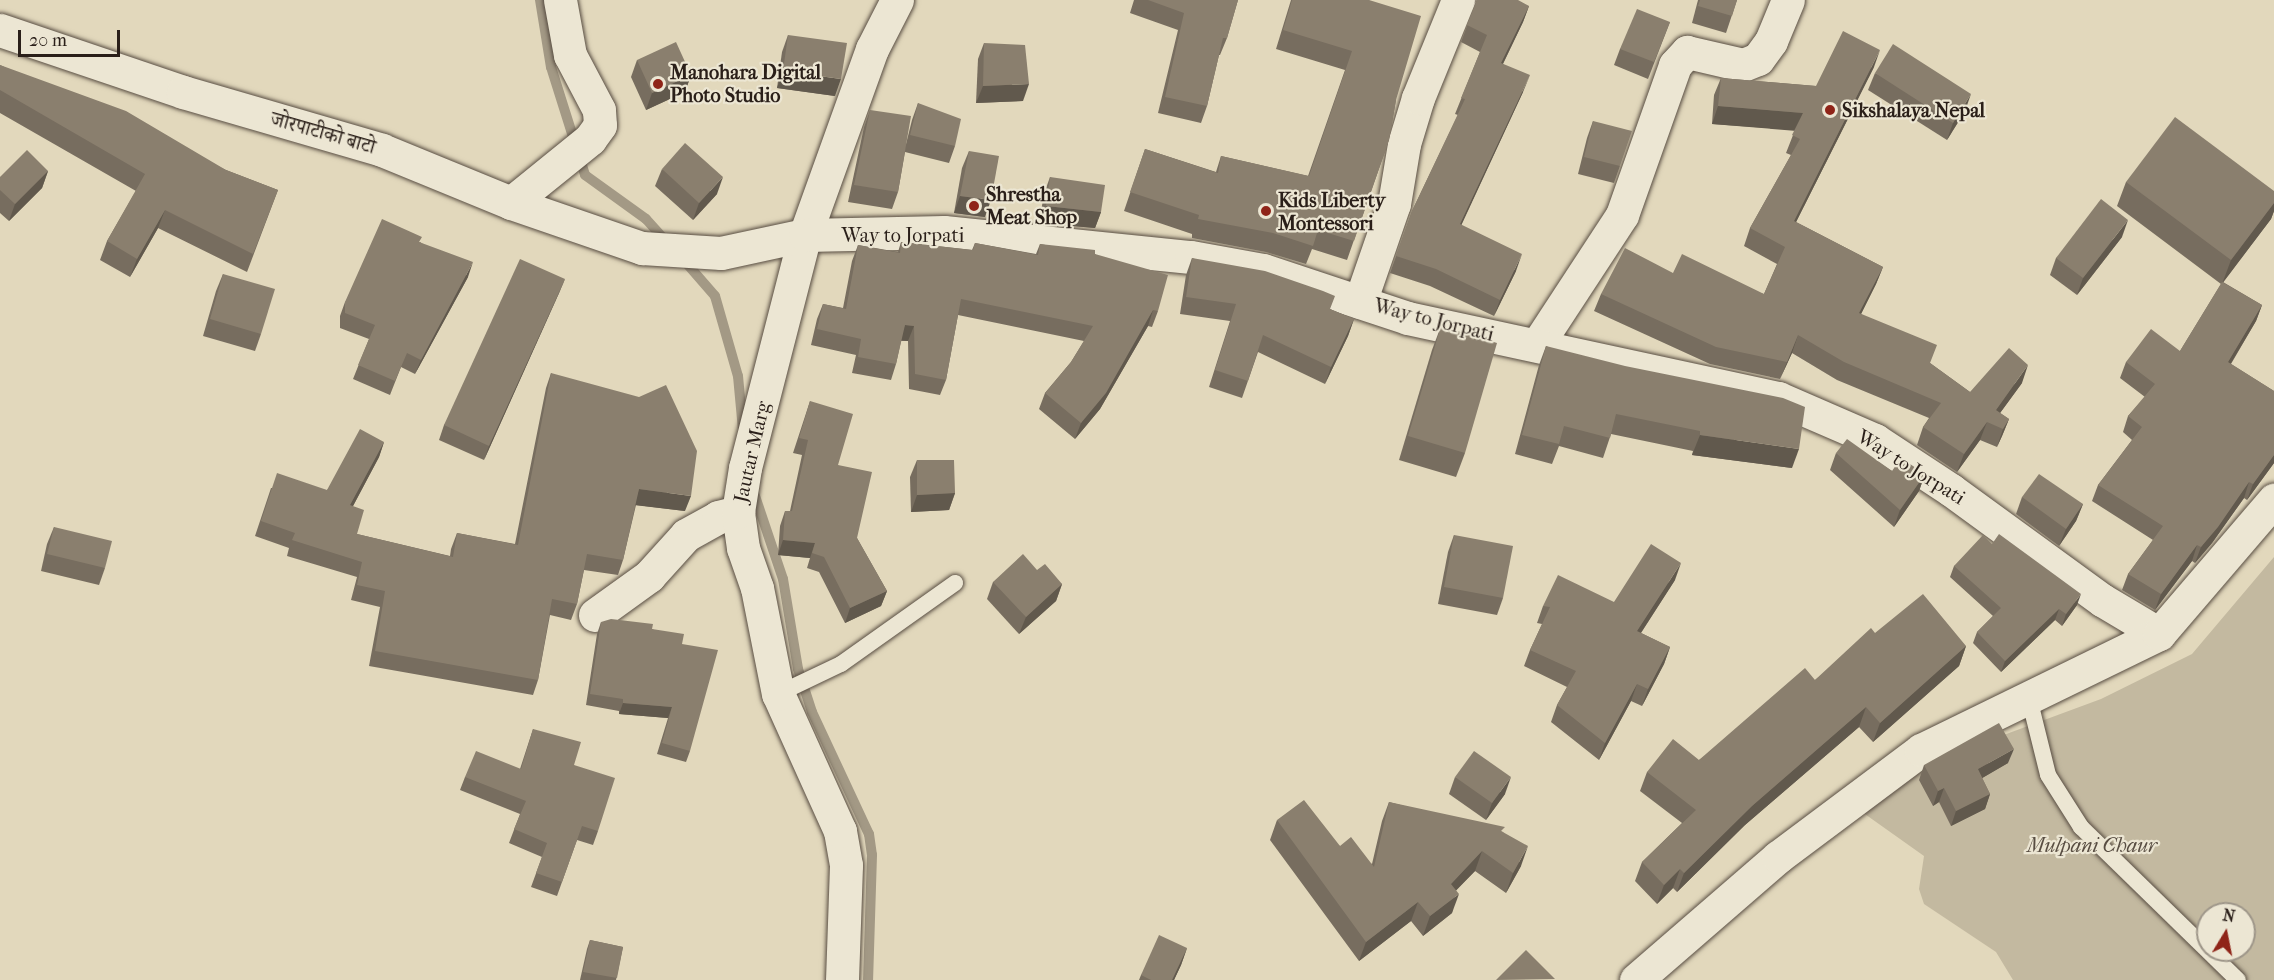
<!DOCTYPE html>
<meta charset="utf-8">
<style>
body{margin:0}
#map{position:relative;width:2274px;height:980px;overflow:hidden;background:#e2d8bc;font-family:"IM FELL French Canon","Noto Serif Devanagari",serif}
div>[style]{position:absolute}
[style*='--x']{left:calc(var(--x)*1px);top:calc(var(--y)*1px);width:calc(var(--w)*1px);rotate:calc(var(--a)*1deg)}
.green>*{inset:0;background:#c3b9a0}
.stream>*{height:10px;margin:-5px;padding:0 5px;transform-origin:5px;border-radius:5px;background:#a39985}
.roads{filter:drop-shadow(0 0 2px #584d42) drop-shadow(0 0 2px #584d42)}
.lane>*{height:16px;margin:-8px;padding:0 8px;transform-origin:8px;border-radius:8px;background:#ece6d3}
.street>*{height:33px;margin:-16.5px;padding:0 16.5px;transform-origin:16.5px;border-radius:16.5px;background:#ece6d3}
.secondary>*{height:33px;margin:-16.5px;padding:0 16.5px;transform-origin:16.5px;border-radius:16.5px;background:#ece6d3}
.wall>*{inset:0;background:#776d5f}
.shaded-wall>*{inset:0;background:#61594d}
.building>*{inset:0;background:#8a7f6e}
.dots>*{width:16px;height:16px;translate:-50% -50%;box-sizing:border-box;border:3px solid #ece6d3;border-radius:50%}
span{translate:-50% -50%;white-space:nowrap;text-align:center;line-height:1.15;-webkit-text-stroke:4.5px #ece6d3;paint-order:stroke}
.poi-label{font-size:20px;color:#2a1f19;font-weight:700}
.left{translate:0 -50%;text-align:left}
.street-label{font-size:20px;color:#2a1f19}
.park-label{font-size:20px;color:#584d42;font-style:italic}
.north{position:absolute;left:2196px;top:902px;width:60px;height:60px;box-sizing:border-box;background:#ece6d3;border:2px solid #9e9689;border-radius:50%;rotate:10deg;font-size:16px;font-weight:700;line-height:24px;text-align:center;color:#2a1f19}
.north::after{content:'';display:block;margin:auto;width:21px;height:27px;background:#8f2418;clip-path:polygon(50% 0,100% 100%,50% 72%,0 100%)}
.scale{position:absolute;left:18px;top:30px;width:102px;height:27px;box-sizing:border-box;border:3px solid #2a1f19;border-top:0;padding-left:8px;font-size:18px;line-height:21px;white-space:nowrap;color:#2a1f19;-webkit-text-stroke:4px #ece6d3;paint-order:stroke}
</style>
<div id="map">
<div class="green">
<div style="clip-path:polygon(evenodd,2274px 557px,2274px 980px,2013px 980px,1996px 952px,1924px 904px,1919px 889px,1924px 856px,1862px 812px,1931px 762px,2101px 699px,2192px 654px,2274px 557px,2208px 914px,2244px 914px,2244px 950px,2208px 950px,2208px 914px)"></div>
</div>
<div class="stream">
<div style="--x:540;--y:0;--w:68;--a:80.7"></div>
<div style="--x:551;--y:67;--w:113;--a:72.5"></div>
<div style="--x:585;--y:175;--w:75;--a:35.8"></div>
<div style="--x:646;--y:219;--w:31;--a:48"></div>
<div style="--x:682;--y:258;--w:50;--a:49"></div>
<div style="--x:715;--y:296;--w:83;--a:74"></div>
<div style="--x:738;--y:376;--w:54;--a:84.7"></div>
<div style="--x:752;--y:487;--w:97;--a:71.4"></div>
<div style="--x:783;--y:579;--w:91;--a:80.5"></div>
<div style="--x:798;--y:669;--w:45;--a:72"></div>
<div style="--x:812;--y:712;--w:135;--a:65"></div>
<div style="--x:869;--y:834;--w:21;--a:82"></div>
<div style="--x:872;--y:855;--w:125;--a:91.8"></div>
</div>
<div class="roads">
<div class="lane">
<div style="--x:778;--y:694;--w:70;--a:-25.5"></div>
<div style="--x:841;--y:664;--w:140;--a:-35.4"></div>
<div style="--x:2029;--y:698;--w:79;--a:76.1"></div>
<div style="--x:2048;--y:775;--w:62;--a:57.6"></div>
<div style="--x:2081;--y:827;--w:219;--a:44.3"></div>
</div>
<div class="street">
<div style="--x:511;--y:203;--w:102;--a:-39"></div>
<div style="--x:590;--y:139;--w:17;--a:-54"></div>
<div style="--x:600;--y:125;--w:15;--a:-94"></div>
<div style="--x:599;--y:110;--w:62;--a:-117.8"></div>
<div style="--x:570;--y:55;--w:56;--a:-100.3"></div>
<div style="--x:1360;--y:302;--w:104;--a:-70.9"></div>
<div style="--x:1394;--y:204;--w:61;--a:-80.5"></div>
<div style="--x:1404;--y:144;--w:48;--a:-73.1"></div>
<div style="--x:1418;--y:98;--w:106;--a:-67.8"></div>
<div style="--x:1537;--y:345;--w:155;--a:-56.8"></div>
<div style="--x:1622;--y:215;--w:159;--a:-70.5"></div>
<div style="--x:1675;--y:65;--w:18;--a:-47"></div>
<div style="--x:1687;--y:52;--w:57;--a:13.1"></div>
<div style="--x:1743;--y:65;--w:16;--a:-22"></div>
<div style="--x:1758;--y:59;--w:22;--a:-54"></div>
<div style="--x:1771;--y:41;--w:44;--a:-67.5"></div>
<div style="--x:595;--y:615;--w:67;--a:-35.8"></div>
<div style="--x:649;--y:576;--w:55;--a:-47.9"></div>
<div style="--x:686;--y:535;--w:37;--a:-29"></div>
<div style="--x:718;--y:517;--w:21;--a:-14"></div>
<div style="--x:842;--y:980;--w:115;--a:-88"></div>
<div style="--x:846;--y:865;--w:35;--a:-100"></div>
<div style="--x:840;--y:831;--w:150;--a:-114.3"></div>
<div style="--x:778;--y:694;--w:108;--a:-101.2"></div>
<div style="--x:757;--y:588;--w:42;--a:-109.3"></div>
<div style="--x:743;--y:548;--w:36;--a:-98"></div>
<div style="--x:738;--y:512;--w:45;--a:-81"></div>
<div style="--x:745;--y:468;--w:241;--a:-75.6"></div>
<div style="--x:805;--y:235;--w:198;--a:-70.2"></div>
<div style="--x:872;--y:49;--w:55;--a:-63"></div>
</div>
<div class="secondary">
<div style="--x:0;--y:30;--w:193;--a:18.7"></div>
<div style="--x:183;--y:92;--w:207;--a:16.2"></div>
<div style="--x:382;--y:150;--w:139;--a:22.3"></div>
<div style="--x:511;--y:203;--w:139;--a:19"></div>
<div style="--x:642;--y:248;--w:79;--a:3.6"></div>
<div style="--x:721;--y:253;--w:86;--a:-12.1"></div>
<div style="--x:805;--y:235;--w:139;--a:-1.2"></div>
<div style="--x:944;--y:232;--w:248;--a:5.8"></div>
<div style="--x:1191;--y:257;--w:73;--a:10.2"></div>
<div style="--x:1263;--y:270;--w:153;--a:18.3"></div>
<div style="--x:1408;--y:318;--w:379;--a:12.2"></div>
<div style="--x:1778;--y:398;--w:106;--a:23.4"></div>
<div style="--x:1875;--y:440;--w:91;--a:33.3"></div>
<div style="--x:1951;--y:490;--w:187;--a:36.1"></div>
<div style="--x:2102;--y:600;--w:66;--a:30.8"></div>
<div style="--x:1636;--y:980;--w:188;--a:-40.9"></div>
<div style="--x:1778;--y:857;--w:179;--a:-36.8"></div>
<div style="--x:1921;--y:750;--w:265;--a:-26"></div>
<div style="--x:2159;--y:634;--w:177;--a:-49.4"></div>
</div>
</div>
<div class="wall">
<div style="clip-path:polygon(1134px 0,1238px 0,1227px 38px,1220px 55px,1219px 55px,1207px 106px,1201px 123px,1158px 113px,1178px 30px,1130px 13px)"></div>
<div style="clip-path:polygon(1291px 0,1369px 0,1396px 100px,1389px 140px,1347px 260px,1312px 249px,1306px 264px,1266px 252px,1192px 238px,1192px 234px,1124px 211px,1145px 149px,1216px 172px,1221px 156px,1308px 176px,1345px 70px,1276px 49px)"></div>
<div style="clip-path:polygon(1477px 0,1529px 6px,1523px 22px,1503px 64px,1523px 92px,1461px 225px,1516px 271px,1494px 316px,1430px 286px,1390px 273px,1412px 211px,1458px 115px,1455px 114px,1480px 52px,1461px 42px)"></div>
<div style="clip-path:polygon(1698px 0,1737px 0,1726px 33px,1692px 23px)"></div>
<div style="clip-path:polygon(1670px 22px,1648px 79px,1614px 65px,1620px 49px)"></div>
<div style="clip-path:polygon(788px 35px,835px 96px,777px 88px,782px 52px)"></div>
<div style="clip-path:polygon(984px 43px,1023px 101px,976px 103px,978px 59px)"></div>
<div style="clip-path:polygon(637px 60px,691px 75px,685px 92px,646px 110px,631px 77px)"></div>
<div style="clip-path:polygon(0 65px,226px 170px,278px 190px,247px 272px,158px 228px,130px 277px,100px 260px,107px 241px,136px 191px,0 113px)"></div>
<div style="clip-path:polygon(1874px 67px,1796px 222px,1883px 267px,1876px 284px,1861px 314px,1930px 363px,1970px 392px,2022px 383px,2000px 413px,2009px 419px,2002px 436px,1997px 447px,1980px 440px,1957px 472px,1917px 445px,1923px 427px,1929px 418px,1837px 380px,1792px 353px,1780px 379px,1710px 364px,1594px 311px,1601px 294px,1673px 273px,1764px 294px,1777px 264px,1744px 246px,1750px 228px,1791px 155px,1786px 153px,1795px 130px,1712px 124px,1714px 95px,1721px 78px,1816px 86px)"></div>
<div style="clip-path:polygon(1875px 73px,1965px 111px,1947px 140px,1868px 90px)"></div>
<div style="clip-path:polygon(918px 103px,955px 146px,949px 163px,905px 152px,898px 192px,892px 209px,848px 202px,864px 127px,870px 110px,906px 144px,912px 120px)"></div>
<div style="clip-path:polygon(1593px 121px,1620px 166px,1614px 183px,1578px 174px,1587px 138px)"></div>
<div style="clip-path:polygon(969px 151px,985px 217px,954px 213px,962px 168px)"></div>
<div style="clip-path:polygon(662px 169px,717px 194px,693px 220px,655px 186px)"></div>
<div style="clip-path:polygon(48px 171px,42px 188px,9px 221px,0 213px,0 177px)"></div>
<div style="clip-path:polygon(1050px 177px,1101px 212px,1095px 228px,1039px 223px,1044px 194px)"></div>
<div style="clip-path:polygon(2126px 182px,2274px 191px,2274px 211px,2271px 219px,2223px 282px,2262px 305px,2256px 321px,2231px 364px,2274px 391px,2274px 463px,2247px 500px,2244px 498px,2212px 543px,2195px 563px,2192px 561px,2155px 610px,2122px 590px,2128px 574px,2153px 540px,2092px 501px,2098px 485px,2132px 440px,2123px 432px,2128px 416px,2145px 397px,2120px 378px,2126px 362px,2180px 351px,2221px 284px,2117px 206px)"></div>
<div style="clip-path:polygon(2122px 237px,2077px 295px,2050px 275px,2056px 258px)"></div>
<div style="clip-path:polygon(420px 242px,468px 277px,415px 374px,401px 367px,390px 395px,353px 379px,369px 339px,340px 328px,340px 316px,345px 302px)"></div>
<div style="clip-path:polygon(901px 242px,972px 250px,975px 243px,1036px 254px,1040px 244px,1095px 254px,1158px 311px,1152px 327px,1148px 326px,1100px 409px,1075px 439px,1039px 409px,1045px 393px,1071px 362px,1084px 341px,958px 315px,946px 380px,940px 395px,909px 389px,908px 341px,901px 341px,896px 364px,891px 380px,852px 373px,856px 355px,811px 345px,817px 319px,823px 304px,843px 308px,852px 261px,858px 245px,898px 252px)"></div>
<div style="clip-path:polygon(1192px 258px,1330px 309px,1354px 319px,1348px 336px,1325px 384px,1258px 352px,1242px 398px,1209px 387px,1230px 321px,1180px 314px,1186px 275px)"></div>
<div style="clip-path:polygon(223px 274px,261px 334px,255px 351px,203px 336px,216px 291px)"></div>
<div style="clip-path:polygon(565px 279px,559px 293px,484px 460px,439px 440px,444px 425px)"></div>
<div style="clip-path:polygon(1441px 326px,1465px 453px,1456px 477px,1399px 460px,1432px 350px)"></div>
<div style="clip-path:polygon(1546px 346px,1792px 468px,1692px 455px,1693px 451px,1611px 434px,1603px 458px,1559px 446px,1552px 464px,1515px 454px,1539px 365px)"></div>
<div style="clip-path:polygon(551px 373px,685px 511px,636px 505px,623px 560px,618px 575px,584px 570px,577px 604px,571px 620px,550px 615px,538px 680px,533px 695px,369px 666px,380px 607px,351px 600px,357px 577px,287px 556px,289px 548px,255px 536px,271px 488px,327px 490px,384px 442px,379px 457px,353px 506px,357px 534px,450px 556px,451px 549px,457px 533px,515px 544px,546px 388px)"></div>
<div style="clip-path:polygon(810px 401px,838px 465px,857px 538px,887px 591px,881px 606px,845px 623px,819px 572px,807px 568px,810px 558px,778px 555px,780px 526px,785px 511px,790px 511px,802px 455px,793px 453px)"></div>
<div style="clip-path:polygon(1836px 453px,1892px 471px,1925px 474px,1919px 491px,1894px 527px,1830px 470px)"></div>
<div style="clip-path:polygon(917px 460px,955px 493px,949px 510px,911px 512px,910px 477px)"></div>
<div style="clip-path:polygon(2022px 497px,2083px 504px,2076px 521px,2059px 546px,2016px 514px)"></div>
<div style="clip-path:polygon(54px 527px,105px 568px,99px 585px,41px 571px,47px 544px)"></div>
<div style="clip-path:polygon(1454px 535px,1503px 598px,1497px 615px,1438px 604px,1448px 552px)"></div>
<div style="clip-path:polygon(1992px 544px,2077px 605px,2062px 626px,2055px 620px,2001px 672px,1973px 643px,1977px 632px,1993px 616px,1950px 577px,1954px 566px)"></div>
<div style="clip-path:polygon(1037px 570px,1062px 584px,1056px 601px,1019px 634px,987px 599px,993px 582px)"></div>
<div style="clip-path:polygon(1675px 580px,1641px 633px,1670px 647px,1664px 664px,1642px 706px,1631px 701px,1599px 760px,1551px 722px,1557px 705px,1567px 687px,1524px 666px,1530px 650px,1542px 624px,1537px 623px,1543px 606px,1614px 602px)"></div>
<div style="clip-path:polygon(601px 622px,652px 629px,682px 644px,690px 751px,686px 762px,657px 754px,668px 718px,619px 714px,619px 711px,586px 705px,597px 634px)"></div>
<div style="clip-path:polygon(1875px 633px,1966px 646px,1959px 666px,1873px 742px,1859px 727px,1745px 825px,1677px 892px,1673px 888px,1657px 904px,1635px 881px,1642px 862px,1682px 823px,1640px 791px,1647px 772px,1699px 760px,1815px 680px)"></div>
<div style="clip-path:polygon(533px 729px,574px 765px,598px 831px,593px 845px,577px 840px,557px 896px,531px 887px,542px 857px,509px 843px,520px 814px,460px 790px,465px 777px,520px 769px)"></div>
<div style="clip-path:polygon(2008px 763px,1982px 778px,1990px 794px,1985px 809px,1951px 826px,1939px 802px,1933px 806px,1919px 780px,1924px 765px)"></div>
<div style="clip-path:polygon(1455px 777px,1505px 794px,1486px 820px,1449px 794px)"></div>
<div style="clip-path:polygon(1389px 802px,1503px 832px,1521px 866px,1506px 893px,1475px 871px,1456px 890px,1452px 913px,1423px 936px,1411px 921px,1359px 961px,1270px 840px,1277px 820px,1340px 846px,1372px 864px,1382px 821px)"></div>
<div style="clip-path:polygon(590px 940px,623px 947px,616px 980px,580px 980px,587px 949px)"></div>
<div style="clip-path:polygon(1187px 948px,1181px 965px,1174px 980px,1139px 980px,1141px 975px)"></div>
</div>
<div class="shaded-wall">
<div style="clip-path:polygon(1529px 6px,1523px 22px,1495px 80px,1501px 63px)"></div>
<div style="clip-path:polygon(1880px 50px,1874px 67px,1788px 238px,1794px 221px)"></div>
<div style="clip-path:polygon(783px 71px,841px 79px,835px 96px,777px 88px)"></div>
<div style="clip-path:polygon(691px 75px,685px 92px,646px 110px,652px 93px)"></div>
<div style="clip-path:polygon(1530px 75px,1523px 92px,1454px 241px,1460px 224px)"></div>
<div style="clip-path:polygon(1029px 84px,1023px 101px,976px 103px,983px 86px)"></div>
<div style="clip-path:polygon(1971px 94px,1965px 111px,1947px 140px,1953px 123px)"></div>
<div style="clip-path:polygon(1718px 106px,1803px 113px,1797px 131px,1712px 124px)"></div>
<div style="clip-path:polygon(48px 171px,42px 188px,9px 221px,15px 204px)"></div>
<div style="clip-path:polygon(723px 177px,717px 194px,693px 220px,699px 203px)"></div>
<div style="clip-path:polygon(960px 196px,991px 200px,985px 217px,954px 213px)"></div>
<div style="clip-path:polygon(2274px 203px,2274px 211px,2271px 219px,2222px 284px,2231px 260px)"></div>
<div style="clip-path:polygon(1046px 206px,1101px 212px,1095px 228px,1039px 223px)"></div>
<div style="clip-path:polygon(165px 210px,158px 228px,130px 277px,137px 259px)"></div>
<div style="clip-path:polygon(2128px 220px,2122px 237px,2077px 295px,2083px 278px)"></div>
<div style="clip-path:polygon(1522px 254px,1516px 271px,1494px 316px,1500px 300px)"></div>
<div style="clip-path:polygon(473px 262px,468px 277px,415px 374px,421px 360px)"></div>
<div style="clip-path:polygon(1883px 267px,1876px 284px,1853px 330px,1859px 313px)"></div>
<div style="clip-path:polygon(565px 279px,559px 293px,484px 460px,489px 446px)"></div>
<div style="clip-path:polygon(2262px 305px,2256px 321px,2222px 378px,2228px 362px)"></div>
<div style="clip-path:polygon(1153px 310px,1148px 326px,1100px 409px,1075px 439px,1081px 423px)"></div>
<div style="clip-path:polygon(1354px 319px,1348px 336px,1325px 384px,1331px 367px)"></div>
<div style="clip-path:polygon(905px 325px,914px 326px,908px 341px,899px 340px)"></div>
<div style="clip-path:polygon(1798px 335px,1792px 353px,1780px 379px,1787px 362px)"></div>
<div style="clip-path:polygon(2028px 365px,2022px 383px,1992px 424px,1996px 410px)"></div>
<div style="clip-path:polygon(2009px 419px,2002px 436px,1997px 447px,2003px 429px)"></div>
<div style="clip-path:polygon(1987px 422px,1980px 440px,1957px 472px,1964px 454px)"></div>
<div style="clip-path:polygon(1700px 435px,1799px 449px,1792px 468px,1692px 455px)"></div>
<div style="clip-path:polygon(384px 442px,379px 457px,345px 521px,350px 505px)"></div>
<div style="clip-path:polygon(2274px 455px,2274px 463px,2247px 500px,2253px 484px)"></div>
<div style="clip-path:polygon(1925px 474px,1919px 491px,1894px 527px,1900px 510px)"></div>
<div style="clip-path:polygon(2249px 482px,2244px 498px,2212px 543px,2195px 563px,2201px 547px)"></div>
<div style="clip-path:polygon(639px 489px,691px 496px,685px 511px,634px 505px)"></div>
<div style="clip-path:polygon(955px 493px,949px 510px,911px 512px,917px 495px)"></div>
<div style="clip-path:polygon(2083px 504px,2076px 521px,2059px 546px,2066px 529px)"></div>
<div style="clip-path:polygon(783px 540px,815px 543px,810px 558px,778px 555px)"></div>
<div style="clip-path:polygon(2197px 545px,2192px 561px,2155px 610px,2161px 594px)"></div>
<div style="clip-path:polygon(1681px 563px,1675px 580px,1631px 648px,1637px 631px)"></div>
<div style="clip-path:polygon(1062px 584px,1056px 601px,1019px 634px,1026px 617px)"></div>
<div style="clip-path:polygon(887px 591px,881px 606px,845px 623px,850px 608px)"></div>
<div style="clip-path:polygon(2081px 594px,2077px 605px,2062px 626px,2066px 614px)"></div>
<div style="clip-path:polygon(2059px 609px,2055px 620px,2001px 672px,2005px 661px)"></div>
<div style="clip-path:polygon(1966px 646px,1959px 666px,1873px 742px,1880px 723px)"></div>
<div style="clip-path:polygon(1670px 647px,1664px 664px,1642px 706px,1648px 689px)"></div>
<div style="clip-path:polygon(1637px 684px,1631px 701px,1599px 760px,1605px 743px)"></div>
<div style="clip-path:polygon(623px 703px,672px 707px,668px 718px,619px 714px)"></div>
<div style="clip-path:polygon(1866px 707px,1859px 727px,1745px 825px,1677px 892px,1684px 873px,1752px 806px)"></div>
<div style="clip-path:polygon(2014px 749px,2008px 763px,1972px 784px,1978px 769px)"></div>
<div style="clip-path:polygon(1511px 777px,1505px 794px,1486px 820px,1492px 803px)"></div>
<div style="clip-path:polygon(1944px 788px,1939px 802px,1933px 806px,1938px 791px)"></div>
<div style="clip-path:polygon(1990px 794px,1985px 809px,1951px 826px,1956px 811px)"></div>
<div style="clip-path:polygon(1528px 846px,1521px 866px,1506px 893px,1513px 873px)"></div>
<div style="clip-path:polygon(1482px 851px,1475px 871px,1444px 903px,1451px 884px)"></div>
<div style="clip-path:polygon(1680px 869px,1673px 888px,1657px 904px,1664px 885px)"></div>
<div style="clip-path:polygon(1459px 894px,1452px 913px,1423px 936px,1430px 916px)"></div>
<div style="clip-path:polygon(1418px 902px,1411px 921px,1359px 961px,1366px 942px)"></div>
<div style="clip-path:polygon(1187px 948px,1181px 965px,1174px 980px,1172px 980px)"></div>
</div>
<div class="building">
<div style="clip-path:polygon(1148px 0,1238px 0,1227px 38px,1223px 38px,1207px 106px,1165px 97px,1184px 13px)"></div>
<div style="clip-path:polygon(1292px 0,1369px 0,1421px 16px,1396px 100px,1389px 140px,1354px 241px,1318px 230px,1313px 246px,1273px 233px,1198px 219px,1199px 215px,1130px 192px,1145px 149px,1218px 173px,1221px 156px,1309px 176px,1352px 51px,1283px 30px)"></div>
<div style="clip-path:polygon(1477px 0,1518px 0,1529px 6px,1501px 63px,1530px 75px,1460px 224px,1522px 254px,1500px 300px,1436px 269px,1396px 256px,1412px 211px,1465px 99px,1461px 98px,1487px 35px,1467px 25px)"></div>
<div style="clip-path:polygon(1700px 0,1737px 0,1732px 16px,1698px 6px)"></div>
<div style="clip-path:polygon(1637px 9px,1670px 22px,1654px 62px,1620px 49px)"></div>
<div style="clip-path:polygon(1843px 31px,1880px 50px,1794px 221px,1883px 267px,1859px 313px,1937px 345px,1930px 363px,1970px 392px,2009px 348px,2028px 365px,1996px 410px,2009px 419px,2003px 429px,1987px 422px,1964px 454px,1923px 427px,1941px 403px,1844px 362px,1798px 335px,1787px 362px,1716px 347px,1601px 294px,1625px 248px,1673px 273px,1682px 254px,1764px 294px,1785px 247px,1750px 228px,1800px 139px,1792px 135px,1803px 113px,1718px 106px,1721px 78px,1816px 86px)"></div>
<div style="clip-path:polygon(788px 35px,847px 43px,841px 79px,783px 71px)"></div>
<div style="clip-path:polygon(676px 42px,691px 75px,652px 93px,637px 60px)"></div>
<div style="clip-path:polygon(984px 43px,1025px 45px,1029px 84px,983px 86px)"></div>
<div style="clip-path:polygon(1893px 44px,1971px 94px,1953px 123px,1875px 73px)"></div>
<div style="clip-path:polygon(0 65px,126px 111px,226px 170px,278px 190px,253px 254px,165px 210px,137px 259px,107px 241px,145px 174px,0 90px)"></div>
<div style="clip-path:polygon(918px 103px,961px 119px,955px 146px,910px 135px)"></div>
<div style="clip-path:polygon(870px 110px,911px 116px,898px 192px,854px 185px)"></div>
<div style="clip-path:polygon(2175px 117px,2274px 191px,2274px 203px,2231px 260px,2126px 182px)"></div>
<div style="clip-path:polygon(1593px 121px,1632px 131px,1620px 166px,1584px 157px)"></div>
<div style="clip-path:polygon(685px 143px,723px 177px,699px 203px,662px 169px)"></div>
<div style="clip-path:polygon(27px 150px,48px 171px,15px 204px,0 190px,0 177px)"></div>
<div style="clip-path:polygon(969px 151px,999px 156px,991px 200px,960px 196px)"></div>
<div style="clip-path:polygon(1050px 177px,1105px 185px,1101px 212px,1046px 206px)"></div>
<div style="clip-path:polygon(2101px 199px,2128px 220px,2083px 278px,2056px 258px)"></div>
<div style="clip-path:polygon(382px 219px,422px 237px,419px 242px,473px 262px,421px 360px,407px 353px,395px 381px,358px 365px,375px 325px,345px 313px,345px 302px)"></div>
<div style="clip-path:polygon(901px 242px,973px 250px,975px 243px,1038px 255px,1040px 244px,1095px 250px,1095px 254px,1168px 275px,1158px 311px,1153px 310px,1106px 393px,1081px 423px,1045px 393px,1071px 362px,1093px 326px,961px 299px,946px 380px,915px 374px,914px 326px,905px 325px,896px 364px,858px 357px,861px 339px,817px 329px,823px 304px,846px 309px,858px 245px,900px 253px)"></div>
<div style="clip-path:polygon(1192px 258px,1265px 271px,1323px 291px,1335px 296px,1330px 309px,1354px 319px,1331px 367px,1263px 335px,1248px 381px,1215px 370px,1236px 304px,1186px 297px)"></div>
<div style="clip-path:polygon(520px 259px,565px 279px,489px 446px,444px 425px)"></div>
<div style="clip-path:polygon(223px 274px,275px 289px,261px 334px,210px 319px)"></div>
<div style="clip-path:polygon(2222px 282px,2262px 305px,2228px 362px,2274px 391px,2274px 455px,2253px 484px,2249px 482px,2218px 527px,2201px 547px,2197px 545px,2161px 594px,2128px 574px,2163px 526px,2098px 485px,2142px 427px,2128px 416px,2155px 384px,2126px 362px,2151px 329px,2180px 351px)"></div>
<div style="clip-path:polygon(1441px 326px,1497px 343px,1465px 453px,1408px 436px)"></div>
<div style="clip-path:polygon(1546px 346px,1625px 366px,1783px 398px,1805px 407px,1799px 449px,1700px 435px,1700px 431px,1616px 414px,1610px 438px,1564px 426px,1559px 444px,1522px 435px)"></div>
<div style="clip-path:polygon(551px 373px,639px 397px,666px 385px,697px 451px,691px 496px,639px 489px,623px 560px,587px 554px,577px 604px,552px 599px,538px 680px,375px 651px,385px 591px,357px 585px,362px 562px,292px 540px,295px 533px,261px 521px,277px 473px,327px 490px,360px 429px,384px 442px,350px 505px,364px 510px,357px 534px,453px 557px,457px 533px,518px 545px)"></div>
<div style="clip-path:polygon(810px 401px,853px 414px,838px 465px,872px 472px,857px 538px,887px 591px,850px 608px,824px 557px,812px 553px,815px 543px,783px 540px,785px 511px,792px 511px,808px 440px,799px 438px)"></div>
<div style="clip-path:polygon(1847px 439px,1892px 471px,1901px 458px,1925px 474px,1900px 510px,1836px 453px)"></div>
<div style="clip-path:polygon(917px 460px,954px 460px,955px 493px,917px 495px)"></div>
<div style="clip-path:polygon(2039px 474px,2083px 504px,2066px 529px,2022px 497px)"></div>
<div style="clip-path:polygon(54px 527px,112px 541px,105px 568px,47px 554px)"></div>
<div style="clip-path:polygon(1999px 534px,2081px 594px,2066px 614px,2059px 609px,2005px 661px,1977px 632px,2001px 608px,1954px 566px,1983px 535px,1992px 544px)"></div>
<div style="clip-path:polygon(1454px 535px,1513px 546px,1503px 598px,1444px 587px)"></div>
<div style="clip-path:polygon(1651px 544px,1681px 563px,1637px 631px,1670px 647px,1648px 689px,1637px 684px,1605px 743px,1557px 705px,1576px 671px,1530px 650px,1550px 607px,1543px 606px,1558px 575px,1614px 602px)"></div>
<div style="clip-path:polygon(1023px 554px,1037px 570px,1045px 564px,1062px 584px,1026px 617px,993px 582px)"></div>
<div style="clip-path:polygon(1923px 594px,1966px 646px,1880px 723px,1866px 707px,1752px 806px,1684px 873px,1680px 869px,1664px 885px,1642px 862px,1696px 810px,1647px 772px,1673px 739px,1699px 760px,1805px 668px,1815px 680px,1871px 628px,1875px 633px)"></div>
<div style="clip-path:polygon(611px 619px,653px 624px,652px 629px,684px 634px,682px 644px,718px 650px,690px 751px,662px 743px,672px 707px,623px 703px,623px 699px,590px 694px,601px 622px)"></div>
<div style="clip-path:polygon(1999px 723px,2014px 749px,1978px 769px,1990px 794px,1956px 811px,1944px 788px,1938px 791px,1924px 765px)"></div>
<div style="clip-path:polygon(533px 729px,581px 742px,574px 765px,615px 778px,598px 831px,582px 826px,562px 882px,536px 873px,547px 843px,514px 829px,526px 801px,465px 777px,476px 751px,521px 769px)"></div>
<div style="clip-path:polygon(1474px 751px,1511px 777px,1492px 803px,1455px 777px)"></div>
<div style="clip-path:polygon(1304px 800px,1340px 846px,1351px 837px,1374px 867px,1389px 802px,1505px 827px,1501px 831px,1528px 846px,1513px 873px,1482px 851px,1451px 884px,1459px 894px,1430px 916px,1418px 902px,1366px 942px,1277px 820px)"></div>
<div style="clip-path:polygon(1159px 935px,1187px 948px,1172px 980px,1151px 980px,1141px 975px)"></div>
<div style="clip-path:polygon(590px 940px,623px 947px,617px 978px,583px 972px)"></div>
<div style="clip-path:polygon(1526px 950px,1555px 979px,1496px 980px)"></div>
</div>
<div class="dots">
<div style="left:658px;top:84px;background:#8f2418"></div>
<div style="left:1830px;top:110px;background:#8f2418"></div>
<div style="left:974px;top:206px;background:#8f2418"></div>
<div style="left:1266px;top:211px;background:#8f2418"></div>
</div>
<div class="poi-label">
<span class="left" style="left:670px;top:84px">Manohara Digital<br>Photo Studio</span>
<span class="left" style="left:1842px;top:110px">Sikshalaya Nepal</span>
<span class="left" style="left:986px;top:206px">Shrestha<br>Meat Shop</span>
<span class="left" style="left:1278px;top:212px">Kids Liberty<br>Montessori</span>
</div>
<div class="street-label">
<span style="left:323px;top:133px;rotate:16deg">जोरपाटीको बाटो</span>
<span style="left:903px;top:235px">Way to Jorpati</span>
<span style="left:1434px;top:320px;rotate:14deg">Way to Jorpati</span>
<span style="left:752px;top:452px;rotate:-77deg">Jautar Marg</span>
<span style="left:1911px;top:467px;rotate:32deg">Way to Jorpati</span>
</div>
<div class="park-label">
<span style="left:2092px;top:845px">Mulpani Chaur</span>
</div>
<div class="north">N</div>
<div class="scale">20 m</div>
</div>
